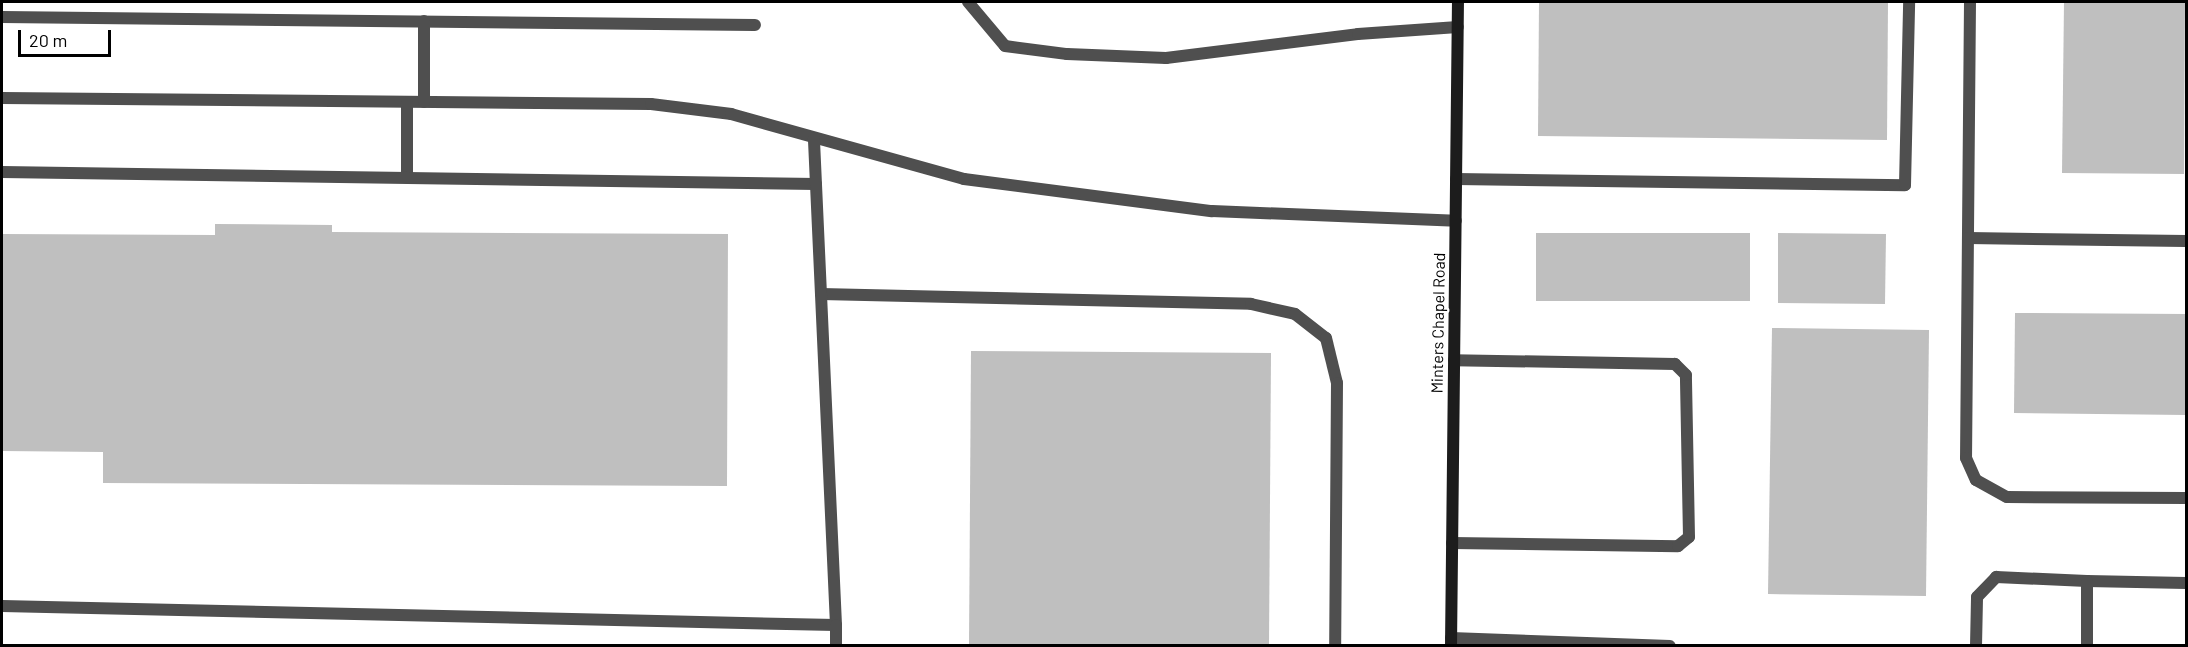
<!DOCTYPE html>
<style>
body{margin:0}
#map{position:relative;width:2188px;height:647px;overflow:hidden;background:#fff;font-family:Barlow,sans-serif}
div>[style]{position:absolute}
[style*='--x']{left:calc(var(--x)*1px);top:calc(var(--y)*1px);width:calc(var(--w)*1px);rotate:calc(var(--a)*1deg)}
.building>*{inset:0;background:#bfbfbf}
.lane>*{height:12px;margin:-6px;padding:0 6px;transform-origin:6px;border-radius:6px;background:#4f4f4f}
.secondary>*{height:12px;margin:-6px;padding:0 6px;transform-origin:6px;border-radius:6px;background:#1c1c1c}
span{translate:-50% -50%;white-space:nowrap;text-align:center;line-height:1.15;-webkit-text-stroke:4.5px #fff;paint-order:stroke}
.street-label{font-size:16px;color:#000}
.frame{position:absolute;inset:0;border:3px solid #000;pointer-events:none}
.scale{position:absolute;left:18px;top:30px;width:93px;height:27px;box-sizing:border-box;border:3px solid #000;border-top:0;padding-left:8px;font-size:18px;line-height:21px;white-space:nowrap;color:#000;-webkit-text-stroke:4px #fff;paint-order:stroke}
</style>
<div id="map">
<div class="building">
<div style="clip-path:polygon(1539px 2px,1888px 2px,1887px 140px,1538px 136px)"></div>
<div style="clip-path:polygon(2064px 2px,2185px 2px,2184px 174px,2062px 173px)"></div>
<div style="clip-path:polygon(215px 224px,332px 225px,332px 232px,728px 234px,727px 486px,103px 483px,103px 452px,2px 451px,2px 234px,215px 235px)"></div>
<div style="clip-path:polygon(1536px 233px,1750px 233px,1750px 301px,1536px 301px)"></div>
<div style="clip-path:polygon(1778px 233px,1886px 234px,1885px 304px,1778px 303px)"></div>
<div style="clip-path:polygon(2015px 313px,2186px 314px,2186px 415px,2014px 413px)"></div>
<div style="clip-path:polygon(1772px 328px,1929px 330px,1926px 596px,1768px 594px)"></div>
<div style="clip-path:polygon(971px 351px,1271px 353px,1269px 646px,969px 646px)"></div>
</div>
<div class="lane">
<div style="--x:968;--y:2;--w:57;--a:49.9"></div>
<div style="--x:1005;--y:46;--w:63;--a:7.4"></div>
<div style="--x:1067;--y:54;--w:99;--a:2.3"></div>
<div style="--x:1166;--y:58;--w:193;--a:-7.1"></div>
<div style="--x:1358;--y:34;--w:100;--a:-4"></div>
<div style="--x:1970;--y:2;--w:456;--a:90.5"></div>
<div style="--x:1966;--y:458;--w:24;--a:66"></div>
<div style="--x:1976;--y:480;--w:35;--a:29"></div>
<div style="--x:2007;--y:497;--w:179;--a:0.3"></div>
<div style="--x:2;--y:17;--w:753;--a:0.61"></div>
<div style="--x:2;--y:98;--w:649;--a:0.53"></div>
<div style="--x:651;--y:104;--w:81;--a:7.1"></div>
<div style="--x:731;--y:114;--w:242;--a:15.6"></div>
<div style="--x:964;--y:179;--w:250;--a:7.4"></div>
<div style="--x:1212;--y:211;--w:244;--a:2.3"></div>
<div style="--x:407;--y:102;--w:75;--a:90"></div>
<div style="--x:424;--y:102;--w:81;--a:-90"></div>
<div style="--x:2;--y:172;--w:814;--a:0.84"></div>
<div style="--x:1456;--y:179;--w:449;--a:0.8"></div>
<div style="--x:1905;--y:185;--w:183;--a:-88.7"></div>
<div style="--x:1968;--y:238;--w:218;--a:0.8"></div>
<div style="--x:821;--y:294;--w:430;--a:1.3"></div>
<div style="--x:1251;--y:304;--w:45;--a:12.8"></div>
<div style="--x:1295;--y:314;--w:39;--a:38"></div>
<div style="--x:1326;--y:338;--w:46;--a:76.3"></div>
<div style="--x:1337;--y:383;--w:263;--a:90.4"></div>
<div style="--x:1452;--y:543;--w:226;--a:0.8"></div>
<div style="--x:1678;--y:546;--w:14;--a:-39"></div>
<div style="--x:1689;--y:537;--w:162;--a:-91.1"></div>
<div style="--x:1686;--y:375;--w:16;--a:-135"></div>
<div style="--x:1675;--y:364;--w:221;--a:-179"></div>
<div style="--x:2087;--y:581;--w:99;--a:1.2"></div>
<div style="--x:2;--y:606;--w:834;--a:1.31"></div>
<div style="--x:836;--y:625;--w:487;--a:-92.6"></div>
<div style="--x:1451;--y:638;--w:219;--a:2.1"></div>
<div style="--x:836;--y:646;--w:21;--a:-90"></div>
<div style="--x:1976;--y:646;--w:49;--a:-88.8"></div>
<div style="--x:1977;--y:597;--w:28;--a:-46"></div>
<div style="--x:1996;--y:577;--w:91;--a:2.5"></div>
<div style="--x:2087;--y:581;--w:65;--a:90"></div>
</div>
<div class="secondary">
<div style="--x:1451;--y:646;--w:644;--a:-89.38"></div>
</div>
<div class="street-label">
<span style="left:1438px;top:323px;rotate:-89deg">Minters Chapel Road</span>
</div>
<div class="frame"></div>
<div class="scale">20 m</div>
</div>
